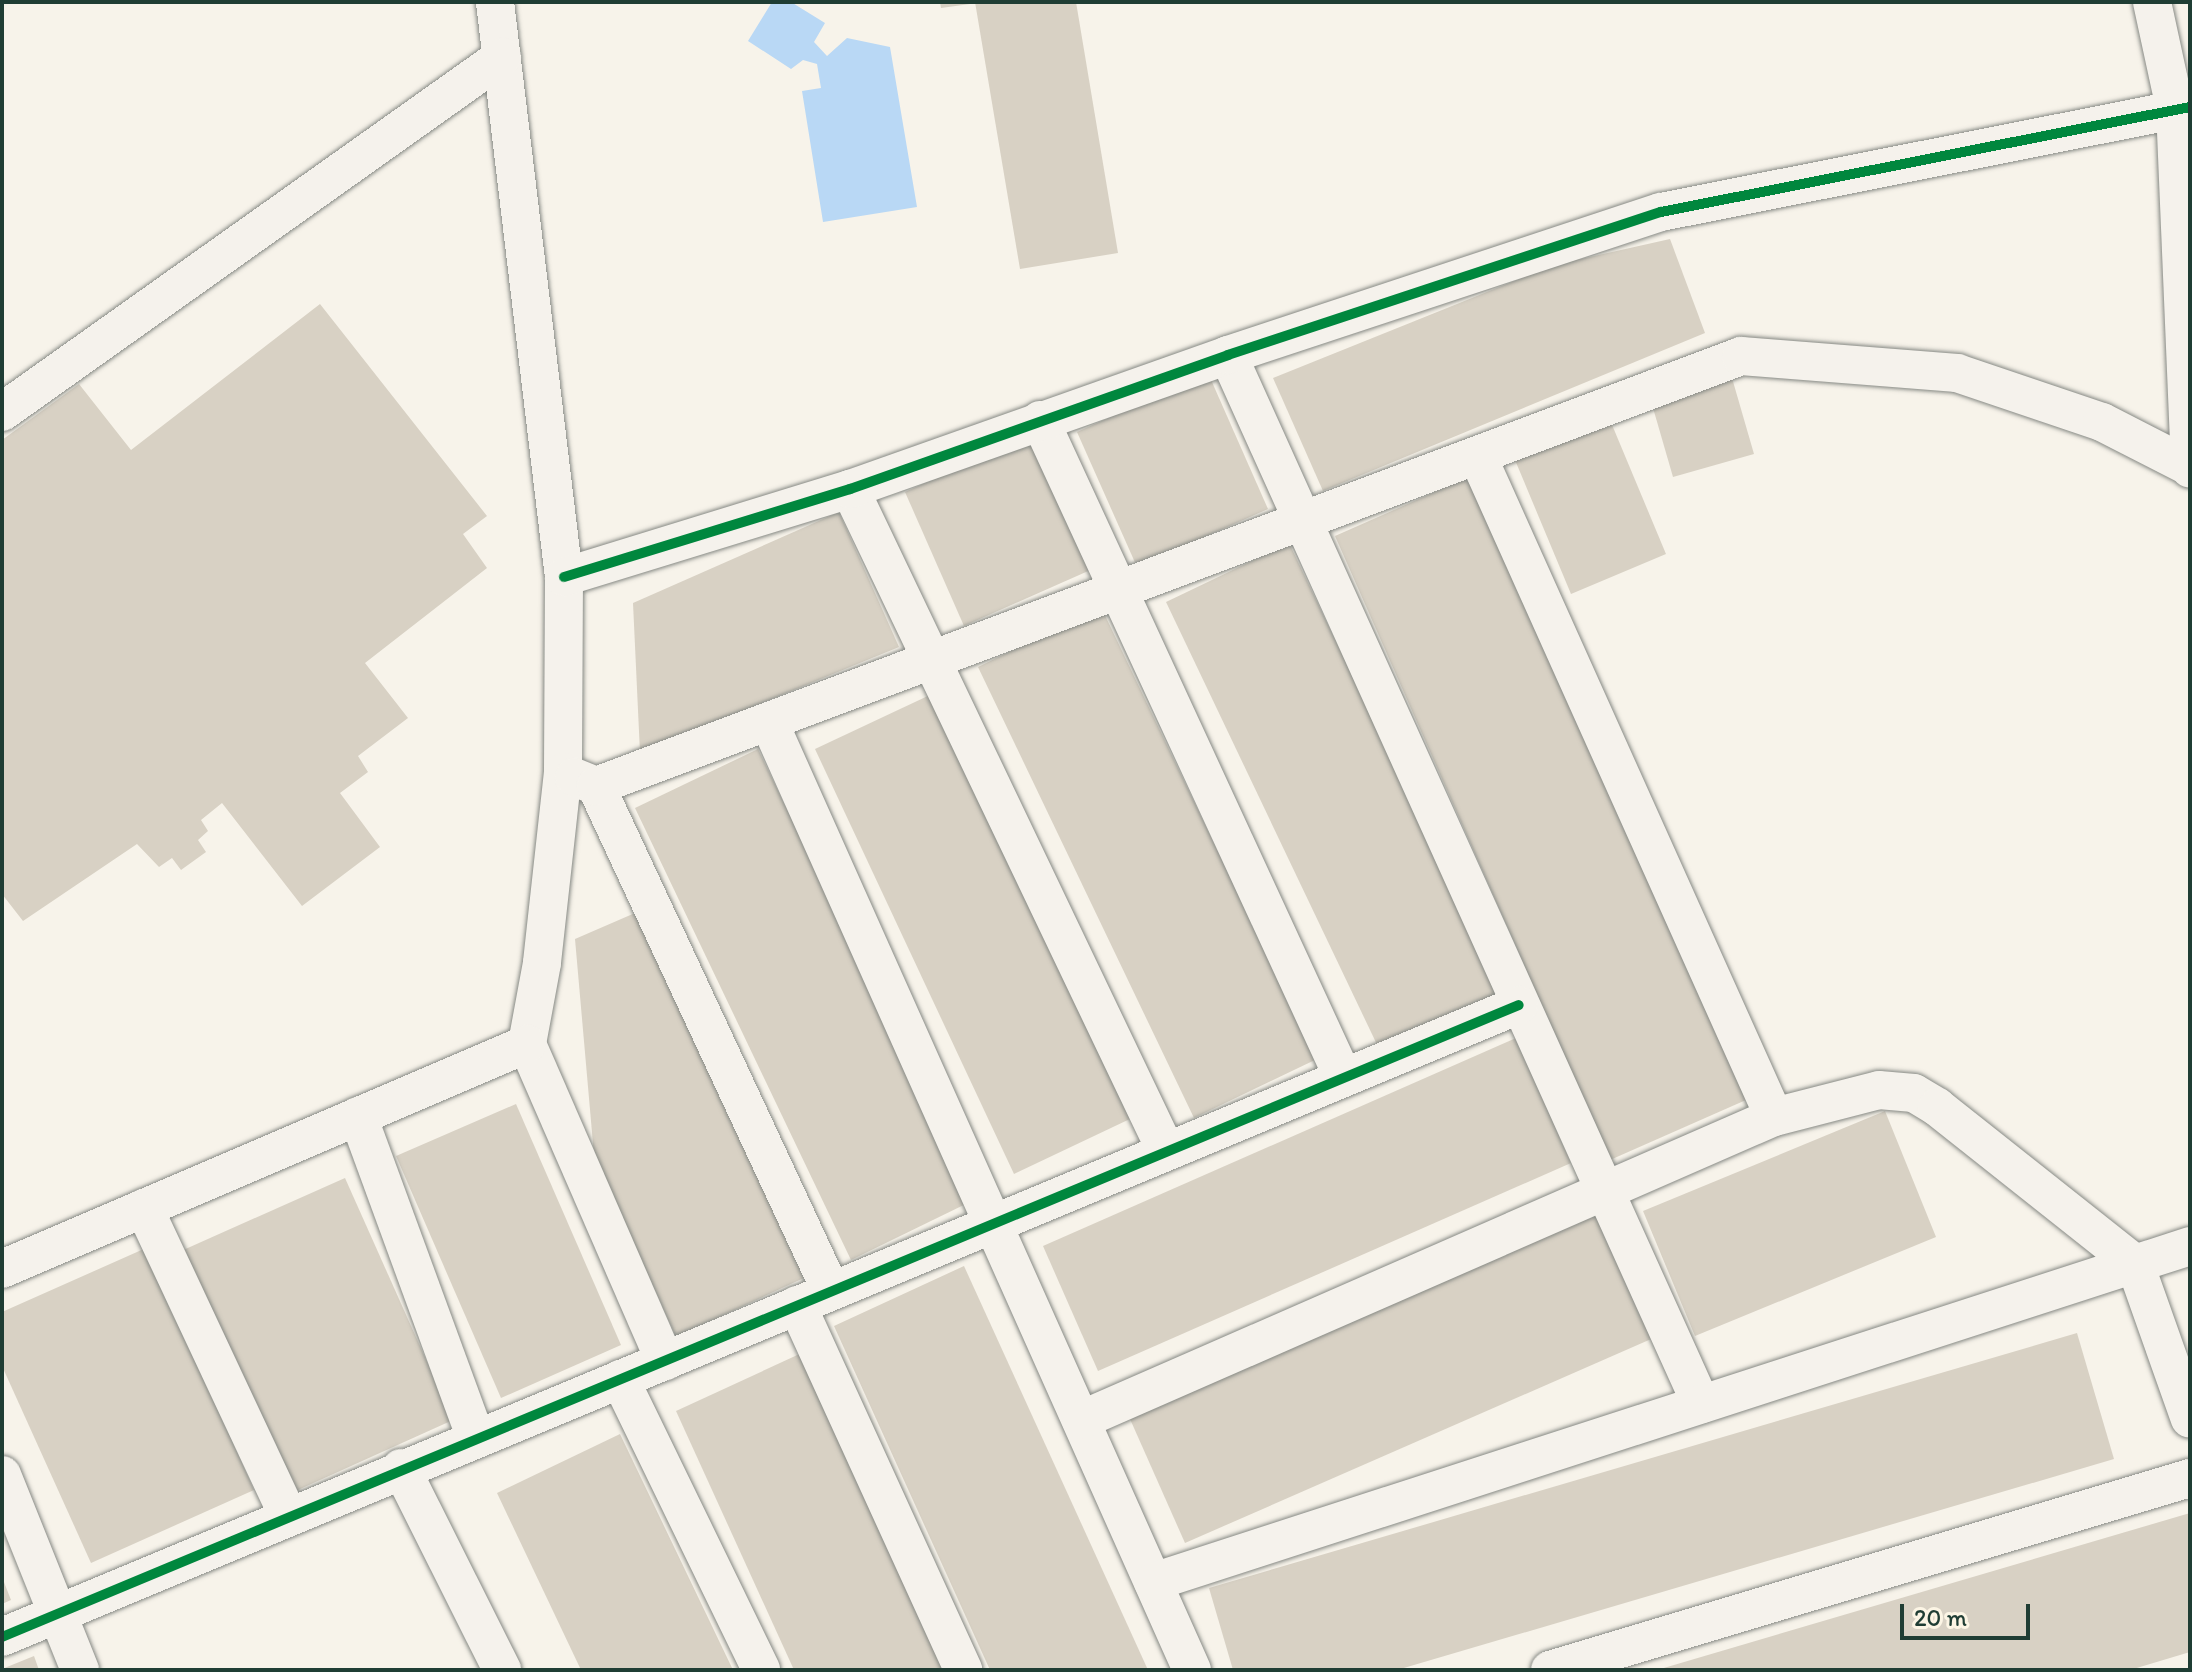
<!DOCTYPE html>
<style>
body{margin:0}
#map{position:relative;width:2192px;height:1672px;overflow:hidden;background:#f7f3ea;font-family:Itim,sans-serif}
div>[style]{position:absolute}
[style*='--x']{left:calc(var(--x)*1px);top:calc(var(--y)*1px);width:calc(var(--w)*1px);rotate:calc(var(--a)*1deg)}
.water>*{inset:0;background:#b9d8f5}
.building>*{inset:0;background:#d8d1c4}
.roads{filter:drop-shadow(0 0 2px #868984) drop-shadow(0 0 2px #868984)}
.minor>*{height:38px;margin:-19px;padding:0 19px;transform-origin:19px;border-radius:19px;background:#f5f2ec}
.cycleway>*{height:10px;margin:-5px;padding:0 5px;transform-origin:5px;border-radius:5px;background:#00873e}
span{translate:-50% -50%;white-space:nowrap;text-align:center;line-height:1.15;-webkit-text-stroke:6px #fcf5e5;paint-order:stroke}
.frame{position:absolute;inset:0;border:4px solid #1f3d34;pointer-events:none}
.scale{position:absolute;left:1900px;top:1604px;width:130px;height:36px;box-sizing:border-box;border:4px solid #1f3d34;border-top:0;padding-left:10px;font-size:24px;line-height:28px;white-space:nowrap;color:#1f3d34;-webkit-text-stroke:6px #fcf5e5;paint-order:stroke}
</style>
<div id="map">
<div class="water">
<div style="clip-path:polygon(772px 2px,791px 2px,825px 23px,814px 42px,827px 56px,847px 38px,890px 47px,917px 207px,823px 222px,802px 91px,821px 88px,817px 64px,803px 60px,791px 69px,748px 41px)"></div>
</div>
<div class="building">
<div style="clip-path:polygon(940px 2px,970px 2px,970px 4px,941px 8px)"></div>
<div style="clip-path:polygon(975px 2px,1076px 2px,1118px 253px,1020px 269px)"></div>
<div style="clip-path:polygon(1670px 239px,1705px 333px,1323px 491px,1273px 378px,1554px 265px)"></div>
<div style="clip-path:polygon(320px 304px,487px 516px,463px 534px,487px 568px,365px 663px,408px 718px,358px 756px,368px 772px,340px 793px,380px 847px,302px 906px,222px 803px,201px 820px,208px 831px,198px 840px,206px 852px,181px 870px,172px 858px,159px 867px,137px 844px,23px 921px,2px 894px,2px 440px,79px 384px,131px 450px)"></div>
<div style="clip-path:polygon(1208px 373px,1268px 509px,1137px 567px,1077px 432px)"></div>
<div style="clip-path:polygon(1732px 378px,1754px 454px,1673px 477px,1651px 401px)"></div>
<div style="clip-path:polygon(1610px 420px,1666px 554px,1571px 594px,1515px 460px)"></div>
<div style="clip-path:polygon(1036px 433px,1095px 568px,964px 626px,905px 492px)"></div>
<div style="clip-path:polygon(1471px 476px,1746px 1100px,1610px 1160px,1335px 536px)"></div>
<div style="clip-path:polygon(839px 512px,899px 647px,640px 753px,633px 603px)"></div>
<div style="clip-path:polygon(1289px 543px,1504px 994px,1381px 1053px,1166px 602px)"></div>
<div style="clip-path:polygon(1101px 607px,1317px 1059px,1194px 1118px,978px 667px)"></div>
<div style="clip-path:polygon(932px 694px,1132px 1118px,1014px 1174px,815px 749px)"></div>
<div style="clip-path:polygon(758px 749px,974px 1200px,851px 1260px,635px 808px)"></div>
<div style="clip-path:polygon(635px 913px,806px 1277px,676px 1337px,594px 1155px,575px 939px)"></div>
<div style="clip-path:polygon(1516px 1038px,1571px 1163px,1098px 1371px,1043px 1246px)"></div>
<div style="clip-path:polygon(516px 1104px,621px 1345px,501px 1398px,396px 1156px)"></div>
<div style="clip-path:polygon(1885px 1111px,1936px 1237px,1695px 1336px,1643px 1211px)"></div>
<div style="clip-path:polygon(345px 1178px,453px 1420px,289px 1494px,181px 1251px)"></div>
<div style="clip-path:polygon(1603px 1211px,1658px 1336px,1185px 1543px,1130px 1419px)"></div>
<div style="clip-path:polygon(146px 1248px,254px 1490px,91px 1563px,2px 1366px,2px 1312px)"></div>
<div style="clip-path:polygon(964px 1266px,1148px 1670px,990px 1670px,834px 1326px)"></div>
<div style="clip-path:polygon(2077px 1333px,2114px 1459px,1397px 1670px,1233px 1670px,1209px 1588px)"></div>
<div style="clip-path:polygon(806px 1351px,951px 1670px,794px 1670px,676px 1411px)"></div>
<div style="clip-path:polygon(620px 1434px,733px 1670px,581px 1670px,497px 1493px)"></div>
<div style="clip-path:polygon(2190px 1513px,2190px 1652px,2130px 1670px,1657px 1670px)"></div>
<div style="clip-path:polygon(2px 1577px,11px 1600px,2px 1604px)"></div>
<div style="clip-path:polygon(34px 1656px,39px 1670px,2px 1670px,2px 1669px)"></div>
</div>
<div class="roads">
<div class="minor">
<div style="--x:495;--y:2;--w:579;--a:83.16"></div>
<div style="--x:564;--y:577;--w:195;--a:90.3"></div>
<div style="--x:563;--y:772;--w:192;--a:96.3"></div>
<div style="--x:542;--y:963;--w:82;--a:100.5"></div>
<div style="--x:527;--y:1044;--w:346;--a:66.5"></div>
<div style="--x:2152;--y:2;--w:108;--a:77.8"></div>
<div style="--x:2175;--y:108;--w:361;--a:87.6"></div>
<div style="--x:1228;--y:355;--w:1151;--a:65.73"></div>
<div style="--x:2;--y:412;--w:613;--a:-35.37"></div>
<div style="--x:1040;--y:420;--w:724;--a:65.24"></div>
<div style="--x:1478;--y:457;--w:723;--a:65.84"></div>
<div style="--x:850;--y:489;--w:734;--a:64.48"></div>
<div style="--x:564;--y:577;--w:299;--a:-17.1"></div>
<div style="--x:850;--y:489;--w:401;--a:-19.5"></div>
<div style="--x:1228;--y:355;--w:456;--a:-18.3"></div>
<div style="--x:1661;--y:212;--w:539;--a:-11.23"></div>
<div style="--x:769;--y:722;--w:1038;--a:65.95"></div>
<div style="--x:574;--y:777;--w:24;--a:22"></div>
<div style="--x:596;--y:786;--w:557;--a:65.05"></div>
<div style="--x:596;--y:786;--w:1223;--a:-20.58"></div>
<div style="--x:1741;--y:356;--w:217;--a:4.5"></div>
<div style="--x:1957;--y:373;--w:153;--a:18.7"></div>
<div style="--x:2102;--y:422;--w:99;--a:27.1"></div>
<div style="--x:358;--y:1116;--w:344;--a:69.9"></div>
<div style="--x:144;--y:1208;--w:341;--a:64.9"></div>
<div style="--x:2;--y:1269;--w:571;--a:-23.2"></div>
<div style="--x:797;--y:1305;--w:401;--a:65.5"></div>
<div style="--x:620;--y:1379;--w:323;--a:64.1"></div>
<div style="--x:1081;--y:1420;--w:756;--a:-23.62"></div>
<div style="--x:1774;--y:1117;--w:108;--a:-14.4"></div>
<div style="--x:1879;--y:1090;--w:35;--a:5"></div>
<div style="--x:1914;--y:1093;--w:27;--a:31"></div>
<div style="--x:1937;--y:1107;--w:253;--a:38.4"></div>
<div style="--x:2135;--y:1264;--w:164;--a:70.5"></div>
<div style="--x:401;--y:1468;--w:226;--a:63.4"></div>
<div style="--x:2;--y:1475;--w:210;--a:68.2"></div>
<div style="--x:1153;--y:1582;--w:1090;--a:-17.95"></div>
<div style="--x:2;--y:1637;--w:1643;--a:-22.62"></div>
<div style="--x:1550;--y:1670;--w:668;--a:-16.7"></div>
</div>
</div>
<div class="cycleway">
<div style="--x:564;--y:577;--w:299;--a:-17.1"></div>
<div style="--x:850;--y:489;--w:401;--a:-19.5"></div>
<div style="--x:1228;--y:355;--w:456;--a:-18.3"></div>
<div style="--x:1661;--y:212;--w:539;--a:-11.23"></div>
<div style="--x:2;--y:1637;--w:1643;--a:-22.62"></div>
</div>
<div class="frame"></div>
<div class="scale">20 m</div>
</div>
